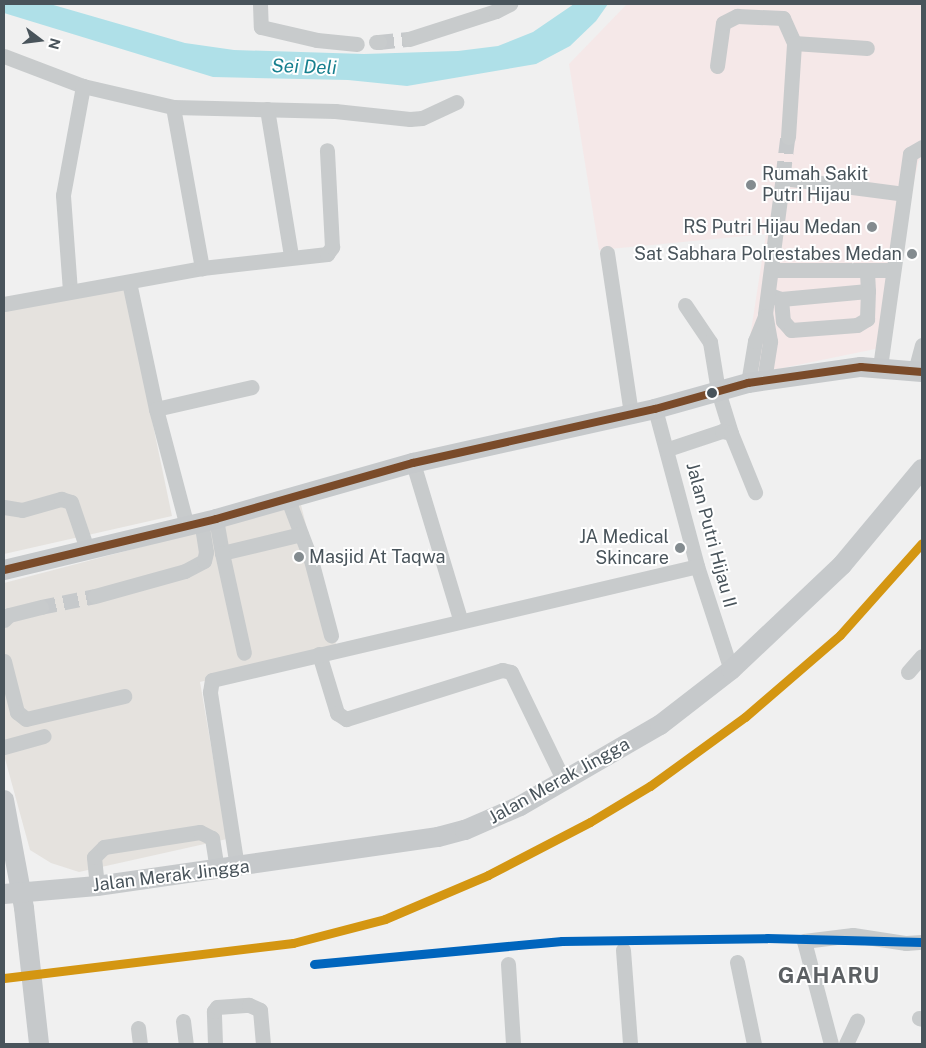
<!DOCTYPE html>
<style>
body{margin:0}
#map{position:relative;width:926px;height:1048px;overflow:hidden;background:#f0f0f0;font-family:"Public Sans",sans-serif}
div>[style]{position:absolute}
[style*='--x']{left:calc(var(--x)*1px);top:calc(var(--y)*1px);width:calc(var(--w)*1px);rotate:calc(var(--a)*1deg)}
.commercial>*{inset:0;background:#e5e2de}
.medical>*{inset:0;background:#f5e8e8}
.water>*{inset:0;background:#afe0e8}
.minor-tunnel>*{height:15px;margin-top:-7.5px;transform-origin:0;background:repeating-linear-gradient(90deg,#c6c9cb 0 15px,transparent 0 23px)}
.minor>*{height:15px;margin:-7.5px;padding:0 7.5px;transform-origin:7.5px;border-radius:7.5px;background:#c8cbcc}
.major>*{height:20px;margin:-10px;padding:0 10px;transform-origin:10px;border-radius:10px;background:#c6c9cb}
.bus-1>*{height:8px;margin:-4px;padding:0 4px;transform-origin:4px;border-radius:4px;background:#7a4b2a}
.rail-1>*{height:9px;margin:-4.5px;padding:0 4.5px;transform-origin:4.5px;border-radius:4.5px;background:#d49612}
.rail-2>*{height:9px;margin:-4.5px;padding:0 4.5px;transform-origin:4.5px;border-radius:4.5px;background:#0065bd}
.dots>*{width:14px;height:14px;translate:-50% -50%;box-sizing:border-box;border:2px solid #fff;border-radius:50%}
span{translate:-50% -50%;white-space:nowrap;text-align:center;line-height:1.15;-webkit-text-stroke:4px #fff;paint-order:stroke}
.poi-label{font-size:18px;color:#49545b}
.left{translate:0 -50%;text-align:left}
.right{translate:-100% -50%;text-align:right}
.street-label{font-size:18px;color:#49545b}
.water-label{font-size:19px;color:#18808f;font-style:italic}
.district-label{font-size:22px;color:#5c6063;font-weight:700;letter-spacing:1px}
.frame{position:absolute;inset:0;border:5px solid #49545b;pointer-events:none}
.north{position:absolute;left:15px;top:15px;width:50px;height:50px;-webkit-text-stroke:4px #fff;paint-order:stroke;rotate:105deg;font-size:14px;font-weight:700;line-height:20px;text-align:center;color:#49545b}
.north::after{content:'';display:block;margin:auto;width:18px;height:22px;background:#49545b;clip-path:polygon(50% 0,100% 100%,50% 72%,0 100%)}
</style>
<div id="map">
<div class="commercial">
<div style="clip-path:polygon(124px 286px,172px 516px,4px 554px,4px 307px)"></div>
<div style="clip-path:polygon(301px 505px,337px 648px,200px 682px,227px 839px,79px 872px,51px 863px,30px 850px,4px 755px,4px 583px)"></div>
</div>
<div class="medical">
<div style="clip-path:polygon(627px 4px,922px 4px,922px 160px,919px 160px,907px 209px,885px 347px,744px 376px,766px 234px,599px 250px,569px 64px)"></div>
</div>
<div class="water">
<div style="clip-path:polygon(4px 4px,50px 4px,185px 43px,234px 50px,364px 54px,458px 51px,498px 46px,533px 32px,574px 4px,608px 4px,596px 21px,570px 46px,536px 64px,407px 86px,348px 80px,213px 77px,4px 13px)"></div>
</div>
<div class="minor-tunnel">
<div style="--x:379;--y:42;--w:30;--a:-6"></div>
<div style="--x:783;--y:176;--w:39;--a:-83"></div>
<div style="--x:41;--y:607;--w:55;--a:-11.5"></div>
</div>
<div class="minor">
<div style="--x:260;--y:4;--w:23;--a:88"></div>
<div style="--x:261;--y:27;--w:57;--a:13.1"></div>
<div style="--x:317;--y:40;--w:40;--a:5.7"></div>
<div style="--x:409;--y:39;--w:91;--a:-17.8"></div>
<div style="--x:496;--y:11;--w:16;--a:-27"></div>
<div style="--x:376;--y:42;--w:3;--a:0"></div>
<div style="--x:4;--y:56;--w:85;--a:20.8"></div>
<div style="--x:83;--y:86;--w:92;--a:13.1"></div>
<div style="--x:173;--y:107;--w:162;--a:1.4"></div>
<div style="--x:335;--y:111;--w:75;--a:6.1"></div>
<div style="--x:410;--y:119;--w:12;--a:-5"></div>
<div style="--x:422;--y:118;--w:38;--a:-25"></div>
<div style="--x:717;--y:66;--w:43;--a:-82.1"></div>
<div style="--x:723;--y:23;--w:16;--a:-27"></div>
<div style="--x:737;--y:16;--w:46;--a:2.5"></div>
<div style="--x:783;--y:18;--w:27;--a:66"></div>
<div style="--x:794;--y:43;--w:73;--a:3.9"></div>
<div style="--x:173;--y:107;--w:164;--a:79.8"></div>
<div style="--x:267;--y:109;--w:149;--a:80.7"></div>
<div style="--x:788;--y:137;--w:94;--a:-86.3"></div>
<div style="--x:783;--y:178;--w:122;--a:7.5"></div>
<div style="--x:607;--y:253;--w:162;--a:81.5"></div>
<div style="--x:772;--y:270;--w:121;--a:0"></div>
<div style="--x:129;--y:282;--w:130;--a:78"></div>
<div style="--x:156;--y:409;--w:121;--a:75.2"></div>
<div style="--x:70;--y:291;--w:96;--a:-94.2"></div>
<div style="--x:63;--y:195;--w:111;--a:-79.6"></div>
<div style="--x:772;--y:296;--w:9;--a:18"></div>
<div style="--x:781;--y:299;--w:87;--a:-5.3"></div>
<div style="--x:868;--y:291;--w:20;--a:-93"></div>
<div style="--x:781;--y:299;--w:22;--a:85"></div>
<div style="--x:783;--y:321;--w:12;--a:48"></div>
<div style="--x:791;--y:330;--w:66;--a:-4.3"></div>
<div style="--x:857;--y:325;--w:12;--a:-31"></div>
<div style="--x:867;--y:319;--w:28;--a:-88"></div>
<div style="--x:4;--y:304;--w:201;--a:-10.3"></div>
<div style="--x:202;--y:268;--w:126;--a:-6.4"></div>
<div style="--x:327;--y:254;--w:9;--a:-54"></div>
<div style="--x:332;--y:247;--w:97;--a:-93"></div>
<div style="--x:685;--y:305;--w:45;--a:56"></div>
<div style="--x:710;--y:342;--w:50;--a:80.7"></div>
<div style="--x:718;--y:391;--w:44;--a:72.8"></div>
<div style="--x:880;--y:367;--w:215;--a:-82"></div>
<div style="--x:910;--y:154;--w:14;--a:-30"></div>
<div style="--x:915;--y:371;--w:27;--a:-75"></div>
<div style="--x:764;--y:380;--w:39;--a:-81"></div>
<div style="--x:770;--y:341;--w:27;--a:-100"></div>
<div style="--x:765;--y:314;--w:139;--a:-82.6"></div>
<div style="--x:748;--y:383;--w:43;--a:-80.5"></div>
<div style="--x:755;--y:341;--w:27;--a:-68"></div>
<div style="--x:156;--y:409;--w:98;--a:-12.9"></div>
<div style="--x:655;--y:409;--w:163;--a:75"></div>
<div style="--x:697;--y:566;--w:109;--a:71.9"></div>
<div style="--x:668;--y:449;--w:57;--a:-18.4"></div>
<div style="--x:722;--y:431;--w:9;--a:13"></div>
<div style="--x:731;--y:433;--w:64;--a:67.9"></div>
<div style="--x:413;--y:463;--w:163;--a:73.2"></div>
<div style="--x:287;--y:497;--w:67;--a:69.1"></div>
<div style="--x:311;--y:560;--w:78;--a:75.1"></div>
<div style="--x:4;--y:507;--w:18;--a:9"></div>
<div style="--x:22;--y:510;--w:41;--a:-15.8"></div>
<div style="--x:61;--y:499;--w:10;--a:17"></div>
<div style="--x:71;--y:502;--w:50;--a:71.2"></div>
<div style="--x:216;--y:519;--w:35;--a:80"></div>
<div style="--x:222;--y:553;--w:81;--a:-13.5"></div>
<div style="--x:222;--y:553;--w:102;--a:77.6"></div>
<div style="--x:95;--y:596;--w:93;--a:-15.5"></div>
<div style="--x:185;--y:571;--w:21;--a:-28"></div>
<div style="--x:204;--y:561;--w:9;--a:-77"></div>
<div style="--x:206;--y:552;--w:30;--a:-99"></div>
<div style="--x:4;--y:620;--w:7;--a:-45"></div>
<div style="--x:9;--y:615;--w:33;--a:-14"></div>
<div style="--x:319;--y:654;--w:62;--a:73"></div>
<div style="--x:337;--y:713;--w:11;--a:34"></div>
<div style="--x:346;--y:719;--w:164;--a:-17.4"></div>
<div style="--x:502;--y:670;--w:9;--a:13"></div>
<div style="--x:511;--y:672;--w:121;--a:64.1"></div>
<div style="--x:4;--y:661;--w:53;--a:75.7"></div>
<div style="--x:17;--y:712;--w:11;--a:38"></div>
<div style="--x:26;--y:719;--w:101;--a:-13.2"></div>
<div style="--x:908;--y:672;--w:21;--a:-49"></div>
<div style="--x:4;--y:747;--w:41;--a:-15.4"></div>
<div style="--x:237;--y:867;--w:177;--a:-98.8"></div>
<div style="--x:210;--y:692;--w:12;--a:-81"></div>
<div style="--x:212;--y:680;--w:498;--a:-13.2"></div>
<div style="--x:97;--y:886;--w:29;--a:-96"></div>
<div style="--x:94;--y:857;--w:14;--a:-45"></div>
<div style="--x:104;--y:847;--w:97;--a:-8.9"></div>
<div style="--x:200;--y:832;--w:13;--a:27"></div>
<div style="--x:212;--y:838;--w:31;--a:81"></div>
<div style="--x:623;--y:950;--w:94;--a:85.7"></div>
<div style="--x:737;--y:962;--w:84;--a:78.3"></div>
<div style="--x:508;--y:964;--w:80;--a:86.4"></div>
<div style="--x:919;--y:1018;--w:3;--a:18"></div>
<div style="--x:183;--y:1021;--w:23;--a:83"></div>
<div style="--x:138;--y:1028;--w:16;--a:83"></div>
<div style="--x:215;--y:1044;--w:33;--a:-92"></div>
<div style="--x:214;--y:1011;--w:5;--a:-53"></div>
<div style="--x:217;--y:1007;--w:32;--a:-4"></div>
<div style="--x:249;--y:1005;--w:12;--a:24"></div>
<div style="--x:260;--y:1010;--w:34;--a:85"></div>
<div style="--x:831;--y:1044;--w:106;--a:-104.7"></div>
<div style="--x:804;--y:941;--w:49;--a:-7"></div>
<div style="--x:853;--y:935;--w:54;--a:8.6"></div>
<div style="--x:906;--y:943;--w:16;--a:-4"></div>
<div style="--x:846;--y:1044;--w:26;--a:-65"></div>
</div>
<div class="major">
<div style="--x:4;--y:570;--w:218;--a:-13.5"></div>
<div style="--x:216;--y:519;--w:205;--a:-15.9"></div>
<div style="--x:413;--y:463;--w:248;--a:-12.6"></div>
<div style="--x:655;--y:409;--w:97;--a:-15.6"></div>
<div style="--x:748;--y:383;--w:114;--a:-8.1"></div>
<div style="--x:861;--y:367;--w:61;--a:4.7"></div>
<div style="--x:4;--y:800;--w:110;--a:79.5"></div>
<div style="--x:24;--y:908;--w:137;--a:83.7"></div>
<div style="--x:4;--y:894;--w:93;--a:-4.9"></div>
<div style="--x:97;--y:886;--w:345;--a:-8.2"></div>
<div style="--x:438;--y:837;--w:28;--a:-15"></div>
<div style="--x:465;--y:830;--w:60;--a:-23.6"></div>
<div style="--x:520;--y:806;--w:162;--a:-30.1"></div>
<div style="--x:660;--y:725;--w:90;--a:-37.8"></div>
<div style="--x:731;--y:670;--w:153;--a:-43.4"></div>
<div style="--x:842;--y:565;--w:125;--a:-50.2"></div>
</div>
<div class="bus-1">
<div style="--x:4;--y:570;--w:218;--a:-13.5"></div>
<div style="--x:216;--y:519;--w:205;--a:-15.9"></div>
<div style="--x:413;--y:463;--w:248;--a:-12.6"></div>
<div style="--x:655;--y:409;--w:97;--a:-15.6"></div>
<div style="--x:748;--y:383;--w:114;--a:-8.1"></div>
<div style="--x:861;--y:367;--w:61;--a:4.7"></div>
</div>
<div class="rail-1">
<div style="--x:4;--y:978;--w:291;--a:-6.9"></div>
<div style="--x:293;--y:943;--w:95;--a:-14.6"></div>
<div style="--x:385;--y:919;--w:112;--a:-23.1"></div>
<div style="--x:488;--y:875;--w:115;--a:-27.5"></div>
<div style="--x:590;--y:822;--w:70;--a:-31"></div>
<div style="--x:650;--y:786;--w:117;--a:-36"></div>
<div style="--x:745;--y:717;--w:125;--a:-40.8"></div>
<div style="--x:840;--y:635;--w:123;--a:-48.3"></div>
</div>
<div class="rail-2">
<div style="--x:314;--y:964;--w:249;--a:-5.3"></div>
<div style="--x:562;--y:941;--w:205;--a:-0.8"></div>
<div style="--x:767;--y:938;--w:155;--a:1.5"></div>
</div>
<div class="dots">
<div style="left:751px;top:185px;background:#838b8f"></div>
<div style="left:872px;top:227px;background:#838b8f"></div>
<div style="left:912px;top:254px;background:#838b8f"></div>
<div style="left:712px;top:393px;background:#49545b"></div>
<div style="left:680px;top:548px;background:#838b8f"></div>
<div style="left:299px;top:557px;background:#838b8f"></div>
</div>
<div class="poi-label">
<span class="left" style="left:762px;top:185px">Rumah Sakit<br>Putri Hijau</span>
<span class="right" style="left:861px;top:227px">RS Putri Hijau Medan</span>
<span class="right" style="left:902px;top:254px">Sat Sabhara Polrestabes Medan</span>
<span class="right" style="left:669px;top:548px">JA Medical<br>Skincare</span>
<span class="left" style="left:309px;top:557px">Masjid At Taqwa</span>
</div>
<div class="street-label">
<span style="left:711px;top:535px;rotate:75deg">Jalan Putri Hijau II</span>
<span style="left:559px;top:781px;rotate:-29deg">Jalan Merak Jingga</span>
<span style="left:171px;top:876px;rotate:-7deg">Jalan Merak Jingga</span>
</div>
<div class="water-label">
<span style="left:304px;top:67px;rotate:2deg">Sei Deli</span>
</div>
<div class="district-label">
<span style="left:829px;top:976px">GAHARU</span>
</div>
<div class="frame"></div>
<div class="north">N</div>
</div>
